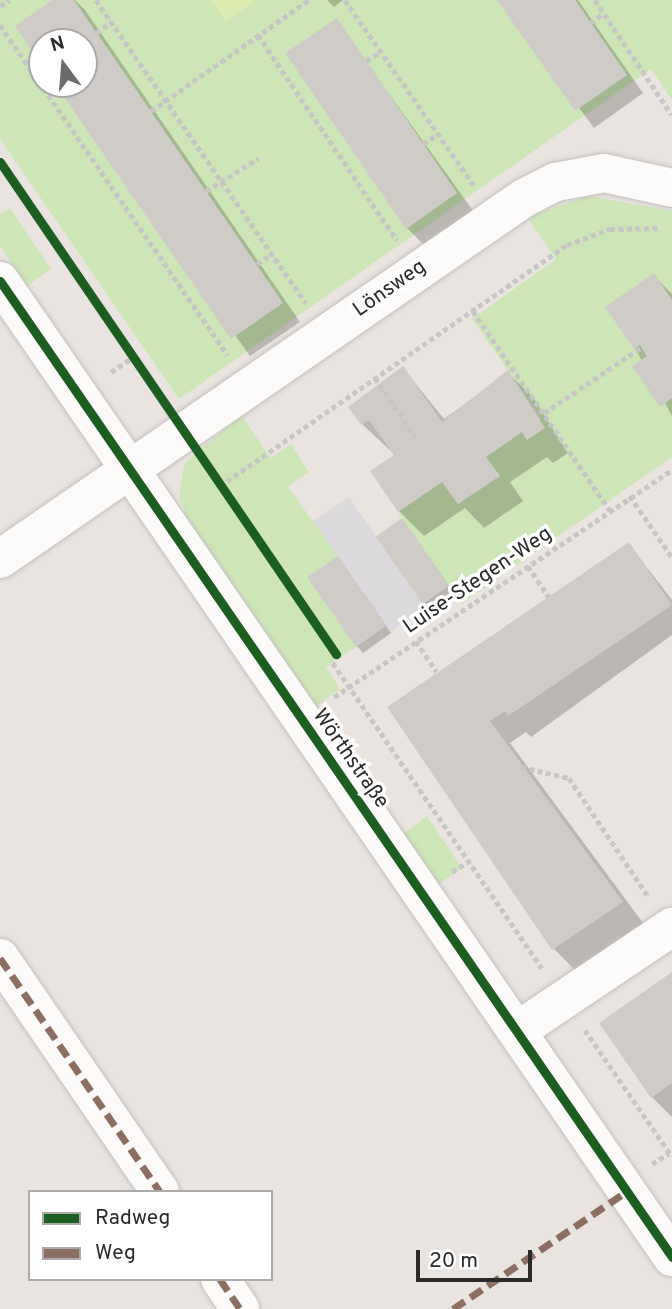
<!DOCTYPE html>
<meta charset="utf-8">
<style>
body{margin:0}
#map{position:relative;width:672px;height:1309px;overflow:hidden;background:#e9e4df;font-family:Overpass,sans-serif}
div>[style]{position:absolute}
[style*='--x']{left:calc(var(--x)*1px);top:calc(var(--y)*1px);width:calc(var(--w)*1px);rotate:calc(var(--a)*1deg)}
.industrial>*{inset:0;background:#dbd9db}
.green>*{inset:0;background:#cee6b5}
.pitch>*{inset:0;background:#dbebb2}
.shadow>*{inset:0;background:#0003}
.building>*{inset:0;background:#cfccc8}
.path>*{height:4.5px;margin-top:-2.25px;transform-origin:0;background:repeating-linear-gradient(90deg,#c6c6c5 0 5px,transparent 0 8.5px)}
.roads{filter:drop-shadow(0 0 2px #c2c0c1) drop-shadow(0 0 2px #c2c0c1)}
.street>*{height:38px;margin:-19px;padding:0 19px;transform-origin:19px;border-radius:19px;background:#fcfbfa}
.quiet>*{height:7px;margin-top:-3.5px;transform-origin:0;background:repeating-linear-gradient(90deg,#8d6e63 0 14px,transparent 0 21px)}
.cycleway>*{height:9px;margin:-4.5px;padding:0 4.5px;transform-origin:4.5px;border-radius:4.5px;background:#1b5e20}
span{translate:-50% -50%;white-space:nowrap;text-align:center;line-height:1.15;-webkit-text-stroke:7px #fff;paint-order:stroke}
.street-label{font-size:21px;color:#2a2a2a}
.legend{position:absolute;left:28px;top:1190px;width:245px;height:91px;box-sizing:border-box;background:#fff;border:2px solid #aaa;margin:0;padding:9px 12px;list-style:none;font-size:21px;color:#2a2a2a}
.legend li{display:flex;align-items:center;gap:14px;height:35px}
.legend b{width:35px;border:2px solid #aaa}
.north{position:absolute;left:28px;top:28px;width:70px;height:70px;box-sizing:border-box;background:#fff;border:2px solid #aaa;border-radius:50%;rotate:344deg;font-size:19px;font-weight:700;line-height:28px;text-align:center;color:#2a2a2a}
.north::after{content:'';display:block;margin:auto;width:24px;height:32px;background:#6d6b69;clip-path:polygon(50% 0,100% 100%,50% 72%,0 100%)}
.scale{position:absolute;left:416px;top:1250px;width:116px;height:32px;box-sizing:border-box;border:4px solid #2a2a2a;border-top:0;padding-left:9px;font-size:21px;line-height:24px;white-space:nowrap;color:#2a2a2a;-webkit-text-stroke:5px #fff;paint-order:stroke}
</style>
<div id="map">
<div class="industrial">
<div style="clip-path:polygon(349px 497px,376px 536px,402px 518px,449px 586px,391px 632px,386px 626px,356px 647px,307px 577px,337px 556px,313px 521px)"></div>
</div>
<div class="green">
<div style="clip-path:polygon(evenodd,0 0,672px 0,672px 100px,651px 69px,179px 399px,0 139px,0 0,42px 42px,84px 42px,84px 84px,42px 84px,42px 42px)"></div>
<div style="clip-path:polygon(589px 196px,672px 211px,672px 457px,461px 604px,398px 512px,442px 482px,458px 504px,499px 476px,486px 457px,522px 432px,527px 439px,541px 418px,472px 319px,556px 259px,527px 217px)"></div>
<div style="clip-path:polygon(10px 208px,51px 269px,27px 286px,0 246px,0 214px)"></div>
<div style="clip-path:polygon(241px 415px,271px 458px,291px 444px,309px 472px,288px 487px,338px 556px,307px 577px,356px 647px,326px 667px,340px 689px,316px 706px,189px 524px,179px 496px,184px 464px)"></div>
<div style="clip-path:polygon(427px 816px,462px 868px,439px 884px,404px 833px)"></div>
</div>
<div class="pitch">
<div style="clip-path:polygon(211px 0,256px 0,226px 21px)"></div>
</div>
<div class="shadow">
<div style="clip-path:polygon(55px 0,75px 0,85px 10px,300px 322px,250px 356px,57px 84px,84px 84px,84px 42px,42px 42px,42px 62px,17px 26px)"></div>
<div style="clip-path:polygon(327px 0,343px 0,334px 7px)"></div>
<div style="clip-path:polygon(499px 0,578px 0,643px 93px,594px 128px)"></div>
<div style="clip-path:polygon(336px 20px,474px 212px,425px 246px,407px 228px)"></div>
<div style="clip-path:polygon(654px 276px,672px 294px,672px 416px,635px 348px)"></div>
<div style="clip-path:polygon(403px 368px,444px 419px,508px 373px,533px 397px,568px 453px,553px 463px,547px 457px,510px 482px,523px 501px,484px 528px,465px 508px,424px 536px,399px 511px,395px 455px,362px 424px)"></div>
<div style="clip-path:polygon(408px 527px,454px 593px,431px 609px,425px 603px)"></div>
<div style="clip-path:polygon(629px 544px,672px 600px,672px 635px,531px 737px,526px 732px,510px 743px,646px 927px,578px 973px,553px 948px,389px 707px)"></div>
<div style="clip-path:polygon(344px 565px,391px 633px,363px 653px,357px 646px)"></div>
<div style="clip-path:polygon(672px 975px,672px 1117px,652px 1097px)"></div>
</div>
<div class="building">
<div style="clip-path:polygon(52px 0,74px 0,283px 303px,231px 339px,55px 84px,84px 84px,84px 42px,42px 42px,42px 65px,15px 26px)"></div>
<div style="clip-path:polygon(497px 0,575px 0,627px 75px,575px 111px)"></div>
<div style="clip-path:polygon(337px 18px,457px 193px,406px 229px,285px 53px)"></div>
<div style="clip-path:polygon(654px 273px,672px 300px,672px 398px,660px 407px,632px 366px,647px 356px,640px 345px,634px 349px,605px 307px)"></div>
<div style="clip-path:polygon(403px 366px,442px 422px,508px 370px,545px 428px,527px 440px,522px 432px,486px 457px,500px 476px,458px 504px,442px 482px,398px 512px,370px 471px,394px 455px,369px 420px,361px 425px,348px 407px)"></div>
<div style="clip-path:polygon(402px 518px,449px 586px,423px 604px,376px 537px)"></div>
<div style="clip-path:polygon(629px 542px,672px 605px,508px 716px,505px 711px,490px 721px,623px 902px,552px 950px,387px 707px)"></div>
<div style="clip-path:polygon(338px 556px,386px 626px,356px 647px,307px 577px)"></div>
<div style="clip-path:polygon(672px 972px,672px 1083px,651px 1098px,599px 1023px)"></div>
</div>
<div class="path">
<div style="--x:96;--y:0;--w:369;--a:55.3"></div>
<div style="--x:345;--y:0;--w:228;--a:55.2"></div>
<div style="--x:595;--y:0;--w:138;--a:56.2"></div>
<div style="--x:0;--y:6;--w:11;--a:-34"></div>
<div style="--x:590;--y:23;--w:17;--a:-36"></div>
<div style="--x:0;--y:25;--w:401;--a:55.4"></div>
<div style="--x:96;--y:33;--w:19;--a:-36"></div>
<div style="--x:258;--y:35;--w:248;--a:55.9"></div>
<div style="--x:366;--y:61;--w:17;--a:-31"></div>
<div style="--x:151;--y:111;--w:193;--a:-35.1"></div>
<div style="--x:423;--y:144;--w:18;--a:-34"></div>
<div style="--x:206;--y:191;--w:62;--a:-31.9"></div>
<div style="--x:257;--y:264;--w:18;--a:-34"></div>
<div style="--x:473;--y:311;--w:242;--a:55.5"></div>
<div style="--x:111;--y:372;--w:27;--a:-34"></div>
<div style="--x:375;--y:378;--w:74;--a:55.5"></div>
<div style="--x:544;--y:413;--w:118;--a:-34"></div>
<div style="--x:220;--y:486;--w:422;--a:-34.8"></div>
<div style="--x:567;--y:245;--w:46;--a:-20.4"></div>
<div style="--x:610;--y:229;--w:51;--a:-1.1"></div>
<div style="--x:630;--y:496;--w:74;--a:55.5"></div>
<div style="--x:528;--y:566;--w:37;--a:56"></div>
<div style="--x:416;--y:641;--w:37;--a:56"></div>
<div style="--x:336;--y:654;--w:9;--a:108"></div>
<div style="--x:333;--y:663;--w:370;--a:55.6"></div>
<div style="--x:334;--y:697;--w:407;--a:-33.9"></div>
<div style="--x:521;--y:767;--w:49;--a:12.9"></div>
<div style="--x:569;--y:778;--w:142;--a:56.2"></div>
<div style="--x:452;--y:872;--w:20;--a:-33"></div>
<div style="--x:585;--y:1030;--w:153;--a:55.4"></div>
<div style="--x:652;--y:1164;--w:20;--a:-33"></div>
</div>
<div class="roads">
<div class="street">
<div style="--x:0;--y:281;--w:1185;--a:55.45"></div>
<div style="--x:0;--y:559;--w:636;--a:-34.56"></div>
<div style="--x:524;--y:198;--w:36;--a:-27"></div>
<div style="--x:556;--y:182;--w:49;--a:-10.6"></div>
<div style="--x:604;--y:173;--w:70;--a:12.4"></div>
<div style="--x:0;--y:958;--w:283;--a:55.6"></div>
<div style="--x:517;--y:1031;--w:187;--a:-33.9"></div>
<div style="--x:220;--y:1279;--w:36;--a:56"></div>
</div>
</div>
<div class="quiet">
<div style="--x:0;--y:958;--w:283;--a:55.6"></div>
<div style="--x:220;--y:1279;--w:36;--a:56"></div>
<div style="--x:453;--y:1309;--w:210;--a:-34.1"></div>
</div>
<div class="cycleway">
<div style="--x:0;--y:162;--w:596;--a:55.67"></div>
<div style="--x:0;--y:281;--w:1185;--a:55.45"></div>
</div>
<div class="street-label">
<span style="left:390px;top:289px;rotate:-35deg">Lönsweg</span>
<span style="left:478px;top:581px;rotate:-34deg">Luise-Stegen-Weg</span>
<span style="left:350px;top:759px;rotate:55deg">Wörthstraße</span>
</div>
<ul class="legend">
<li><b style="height:9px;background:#1b5e20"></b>Radweg</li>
<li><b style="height:9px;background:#8d6e63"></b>Weg</li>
</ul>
<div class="north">N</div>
<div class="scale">20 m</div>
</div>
